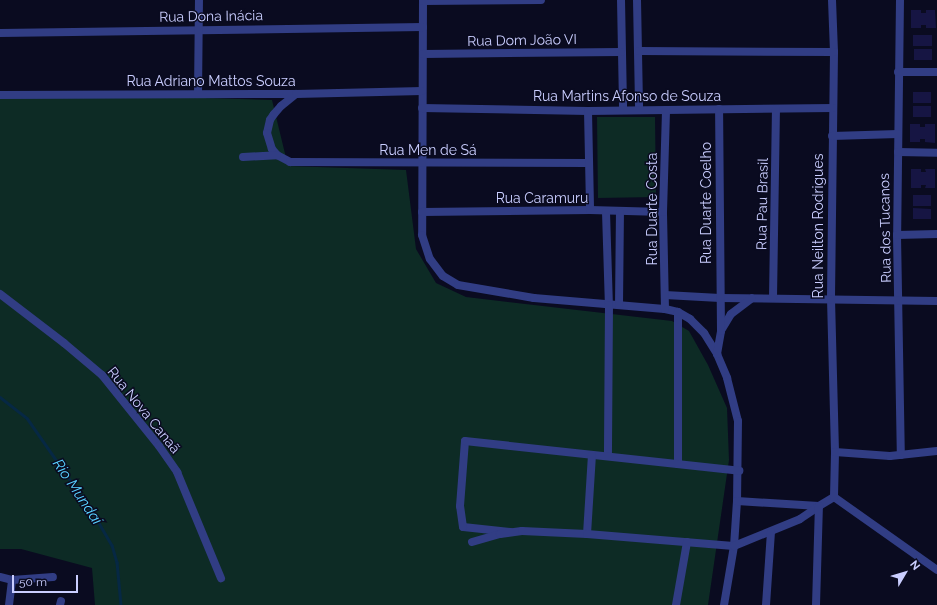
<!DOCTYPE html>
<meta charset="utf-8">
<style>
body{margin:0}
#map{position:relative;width:937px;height:605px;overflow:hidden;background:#0a0b20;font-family:Raleway,sans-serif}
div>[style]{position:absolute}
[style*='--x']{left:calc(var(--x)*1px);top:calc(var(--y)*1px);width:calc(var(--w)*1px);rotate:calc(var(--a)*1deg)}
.green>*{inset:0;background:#0d2b25}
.stream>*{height:2.5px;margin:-1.25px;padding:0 1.25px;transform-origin:1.25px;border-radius:1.25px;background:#062844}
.building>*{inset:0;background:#161543}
.street>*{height:8px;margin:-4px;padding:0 4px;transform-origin:4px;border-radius:4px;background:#313d84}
span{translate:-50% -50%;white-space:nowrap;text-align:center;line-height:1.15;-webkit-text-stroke:3px #0a0b20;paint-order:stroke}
.street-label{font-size:14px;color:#caceff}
.water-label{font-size:15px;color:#58d0ff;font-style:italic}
.north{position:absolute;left:885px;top:553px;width:40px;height:40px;-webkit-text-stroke:3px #0a0b20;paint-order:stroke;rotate:52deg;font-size:11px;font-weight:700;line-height:16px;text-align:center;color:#caceff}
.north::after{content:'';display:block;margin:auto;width:14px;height:18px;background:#caceff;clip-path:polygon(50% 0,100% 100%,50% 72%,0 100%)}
.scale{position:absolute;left:12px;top:575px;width:66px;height:18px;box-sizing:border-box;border:2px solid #caceff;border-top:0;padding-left:5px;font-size:12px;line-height:14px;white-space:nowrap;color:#caceff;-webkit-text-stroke:3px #0a0b20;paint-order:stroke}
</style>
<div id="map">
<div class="green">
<div style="clip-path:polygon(0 92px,272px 100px,288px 166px,406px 170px,416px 249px,436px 283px,466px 297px,672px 321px,689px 331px,708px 365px,727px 408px,729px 460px,708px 605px,95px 605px,92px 568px,21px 549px,0 549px)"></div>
<div style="clip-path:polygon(597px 117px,655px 117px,656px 197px,598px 198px)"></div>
</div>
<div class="stream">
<div style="--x:0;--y:397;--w:34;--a:38"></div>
<div style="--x:27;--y:418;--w:119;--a:55.2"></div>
<div style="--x:95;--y:516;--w:34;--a:60"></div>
<div style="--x:112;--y:545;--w:18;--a:74"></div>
<div style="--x:117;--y:562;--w:43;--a:84.7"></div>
</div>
<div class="building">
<div style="clip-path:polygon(911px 10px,921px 10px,921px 13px,926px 13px,926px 10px,935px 10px,936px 28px,926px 28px,926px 25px,921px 25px,921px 28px,911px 28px)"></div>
<div style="clip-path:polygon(913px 35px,932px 35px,932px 46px,913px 46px)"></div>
<div style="clip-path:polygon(914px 49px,932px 49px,932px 60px,914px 60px)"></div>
<div style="clip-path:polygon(913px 92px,931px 92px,931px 103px,913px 103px)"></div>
<div style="clip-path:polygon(913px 106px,931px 106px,931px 117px,913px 117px)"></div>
<div style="clip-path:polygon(910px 124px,920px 124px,920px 127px,925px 127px,925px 124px,935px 124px,935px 143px,925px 142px,925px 139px,920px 139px,920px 142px,910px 142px)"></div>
<div style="clip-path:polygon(911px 169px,921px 169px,921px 172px,926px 172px,925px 169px,935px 169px,935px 188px,925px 188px,926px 185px,921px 185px,921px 188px,911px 188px)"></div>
<div style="clip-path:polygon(913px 195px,931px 195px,931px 206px,913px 206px)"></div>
<div style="clip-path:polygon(913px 208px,931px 209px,931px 219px,913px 219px)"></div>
</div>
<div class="street">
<div style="--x:423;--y:0;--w:235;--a:90.2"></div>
<div style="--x:422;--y:235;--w:25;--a:72"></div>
<div style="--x:430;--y:259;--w:21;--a:53"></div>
<div style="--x:443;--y:276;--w:17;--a:31"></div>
<div style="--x:458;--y:285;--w:77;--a:9.7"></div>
<div style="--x:534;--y:298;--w:131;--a:4.8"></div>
<div style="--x:665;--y:309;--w:13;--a:13"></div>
<div style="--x:678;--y:312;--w:14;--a:30"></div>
<div style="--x:690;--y:319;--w:20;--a:45"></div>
<div style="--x:704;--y:333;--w:25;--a:58"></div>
<div style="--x:717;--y:354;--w:26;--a:67"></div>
<div style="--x:727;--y:378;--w:44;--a:75.7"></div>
<div style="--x:738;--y:421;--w:80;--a:90.7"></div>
<div style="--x:737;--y:501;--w:45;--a:93.8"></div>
<div style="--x:734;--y:546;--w:60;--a:99.6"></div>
<div style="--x:621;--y:0;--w:109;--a:88.9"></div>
<div style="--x:637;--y:0;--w:109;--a:88.9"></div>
<div style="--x:832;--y:0;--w:52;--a:87.8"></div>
<div style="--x:834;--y:52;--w:247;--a:90.7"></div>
<div style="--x:831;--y:299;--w:153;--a:88.5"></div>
<div style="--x:900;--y:0;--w:235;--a:90.7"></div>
<div style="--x:897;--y:235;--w:220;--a:89"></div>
<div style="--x:423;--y:1;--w:118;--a:-0.5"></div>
<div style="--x:0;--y:33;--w:423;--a:-0.8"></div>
<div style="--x:639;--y:51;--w:195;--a:0.3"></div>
<div style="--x:423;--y:54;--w:198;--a:-0.6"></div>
<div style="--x:898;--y:72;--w:39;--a:0"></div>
<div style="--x:198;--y:94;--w:94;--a:-89.4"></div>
<div style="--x:296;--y:94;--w:19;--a:141"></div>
<div style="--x:281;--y:106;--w:11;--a:131"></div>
<div style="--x:274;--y:114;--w:7;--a:124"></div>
<div style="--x:270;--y:120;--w:13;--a:103"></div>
<div style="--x:267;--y:133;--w:17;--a:73"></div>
<div style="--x:272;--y:149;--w:8;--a:50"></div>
<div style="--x:277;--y:155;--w:15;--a:28"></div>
<div style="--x:290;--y:162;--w:299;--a:0.2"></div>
<div style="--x:0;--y:95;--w:296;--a:-0.2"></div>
<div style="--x:296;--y:94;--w:126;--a:-1.4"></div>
<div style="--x:422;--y:108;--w:166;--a:1"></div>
<div style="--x:588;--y:111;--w:245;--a:-0.7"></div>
<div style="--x:588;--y:111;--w:99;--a:88.8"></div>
<div style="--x:832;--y:136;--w:66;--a:-1.7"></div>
<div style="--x:898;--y:152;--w:39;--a:1"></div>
<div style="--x:243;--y:157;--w:34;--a:-3"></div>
<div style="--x:422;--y:212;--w:168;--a:-0.7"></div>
<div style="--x:590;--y:210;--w:73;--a:1.6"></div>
<div style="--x:606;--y:212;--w:93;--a:88.2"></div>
<div style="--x:609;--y:305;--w:151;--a:90.4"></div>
<div style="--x:897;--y:235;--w:40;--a:-1.4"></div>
<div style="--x:0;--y:294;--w:81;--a:37.4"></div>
<div style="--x:64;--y:343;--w:50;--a:40.1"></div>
<div style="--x:102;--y:375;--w:91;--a:51.2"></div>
<div style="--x:159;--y:446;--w:32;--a:55"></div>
<div style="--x:177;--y:472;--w:115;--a:67.5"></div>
<div style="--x:665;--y:295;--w:55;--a:3.1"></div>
<div style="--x:720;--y:298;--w:217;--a:0.8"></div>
<div style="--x:773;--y:298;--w:189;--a:-89.1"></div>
<div style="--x:619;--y:305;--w:93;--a:-89.4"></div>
<div style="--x:665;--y:309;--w:97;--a:-91.2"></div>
<div style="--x:663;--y:212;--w:102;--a:-88.3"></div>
<div style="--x:722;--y:329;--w:17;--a:-59"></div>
<div style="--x:731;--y:314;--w:26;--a:-37"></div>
<div style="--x:717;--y:354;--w:23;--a:-80"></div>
<div style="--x:721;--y:331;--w:222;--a:-90.5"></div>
<div style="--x:678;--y:464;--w:152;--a:-90"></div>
<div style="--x:834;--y:497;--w:126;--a:35.3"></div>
<div style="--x:737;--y:501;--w:82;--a:3.5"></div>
<div style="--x:819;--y:506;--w:17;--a:-31"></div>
<div style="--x:834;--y:497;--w:45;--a:-88.7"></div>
<div style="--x:835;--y:452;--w:55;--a:4.2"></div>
<div style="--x:890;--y:456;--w:47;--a:-6.1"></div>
<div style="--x:510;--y:532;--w:47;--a:-173.9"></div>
<div style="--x:463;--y:527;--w:21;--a:-98"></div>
<div style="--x:460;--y:506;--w:65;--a:-85.6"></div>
<div style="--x:465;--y:441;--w:276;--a:6.2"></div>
<div style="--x:587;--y:534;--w:79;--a:-86.4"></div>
<div style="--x:472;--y:542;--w:29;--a:-16"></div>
<div style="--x:500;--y:534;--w:22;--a:-8"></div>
<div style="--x:522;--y:531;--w:65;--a:2.6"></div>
<div style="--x:587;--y:534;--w:147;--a:4.7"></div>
<div style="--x:734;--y:546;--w:71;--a:-22.2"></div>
<div style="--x:800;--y:519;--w:23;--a:-34"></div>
<div style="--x:0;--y:577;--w:12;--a:14"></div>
<div style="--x:12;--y:580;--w:41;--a:-4.2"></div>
<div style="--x:9;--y:605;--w:25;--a:-83"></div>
<div style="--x:60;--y:605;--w:4;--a:-76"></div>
<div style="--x:676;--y:605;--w:64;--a:-80.1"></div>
<div style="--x:766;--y:605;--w:73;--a:-86.1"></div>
<div style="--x:816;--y:605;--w:99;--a:-88.3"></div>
</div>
<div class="street-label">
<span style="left:211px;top:16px;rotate:-1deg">Rua Dona Inácia</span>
<span style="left:522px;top:40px;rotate:-1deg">Rua Dom João VI</span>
<span style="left:211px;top:81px">Rua Adriano Mattos Souza</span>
<span style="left:627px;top:96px">Rua Martins Afonso de Souza</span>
<span style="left:428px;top:150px">Rua Men de Sá</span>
<span style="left:542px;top:198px">Rua Caramuru</span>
<span style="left:706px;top:203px;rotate:-90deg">Rua Duarte Coelho</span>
<span style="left:762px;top:204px;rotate:-89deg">Rua Pau Brasil</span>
<span style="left:652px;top:209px;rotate:-90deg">Rua Duarte Costa</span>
<span style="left:818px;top:226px;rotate:-90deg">Rua Neilton Rodrigues</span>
<span style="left:885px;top:228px;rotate:-91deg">Rua dos Tucanos</span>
<span style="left:144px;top:410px;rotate:51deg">Rua Nova Canaã</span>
</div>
<div class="water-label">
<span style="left:77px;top:492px;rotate:56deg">Rio Mundaí</span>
</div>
<div class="north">N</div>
<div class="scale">50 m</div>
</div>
